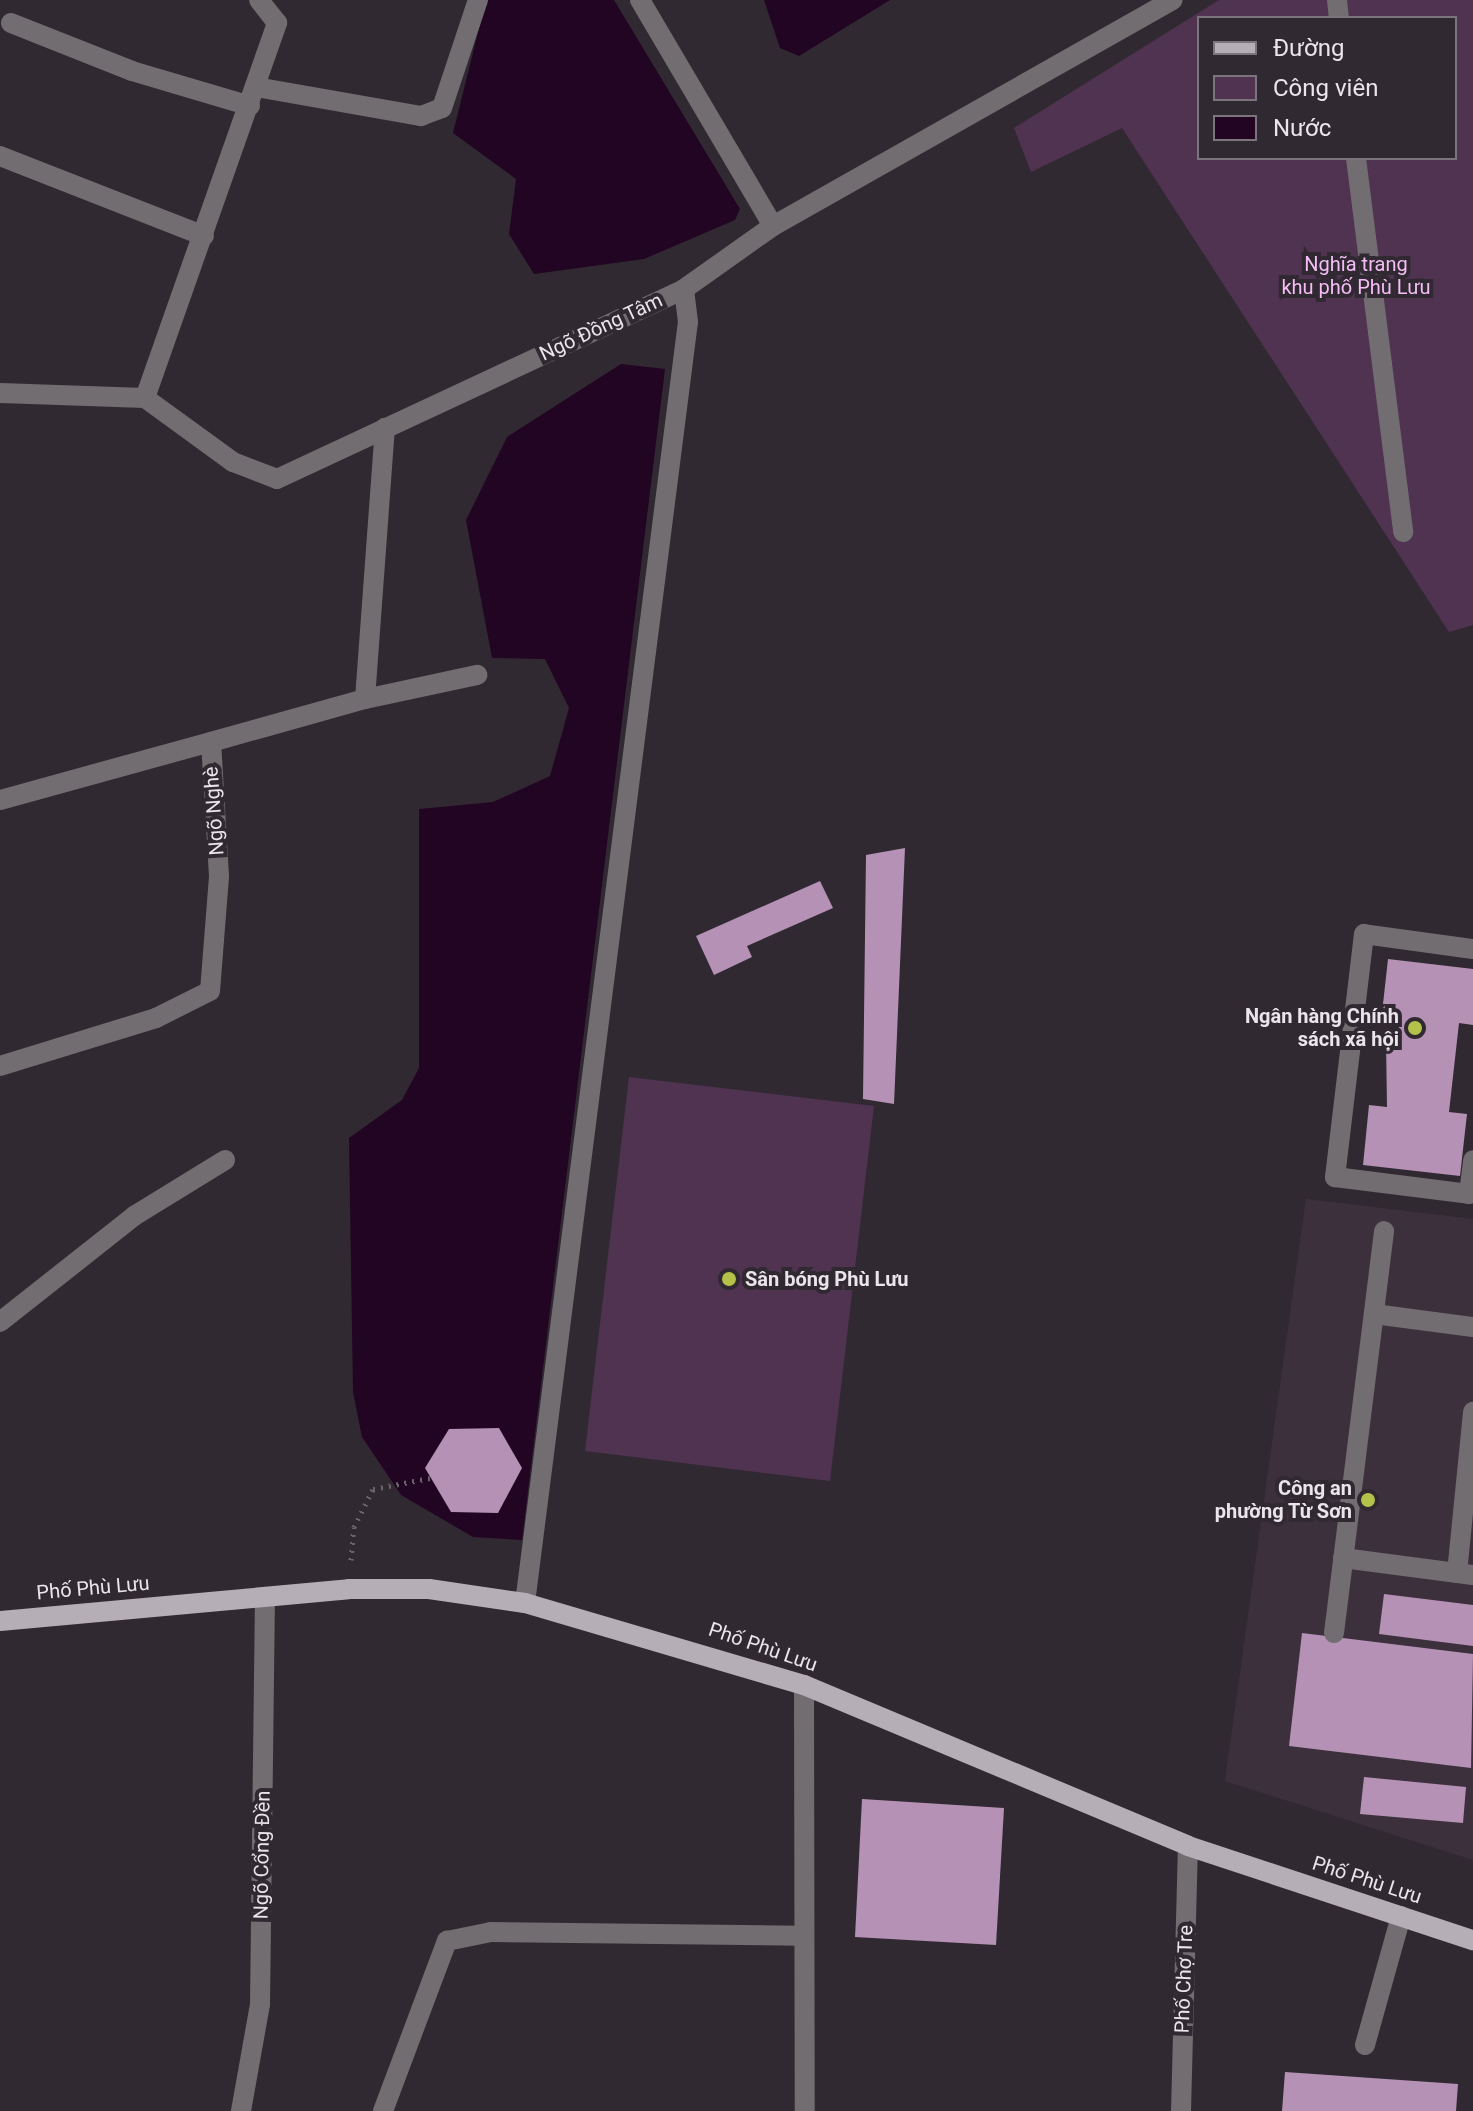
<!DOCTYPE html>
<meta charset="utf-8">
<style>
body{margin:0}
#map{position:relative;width:1473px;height:2111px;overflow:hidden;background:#312931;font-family:Roboto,sans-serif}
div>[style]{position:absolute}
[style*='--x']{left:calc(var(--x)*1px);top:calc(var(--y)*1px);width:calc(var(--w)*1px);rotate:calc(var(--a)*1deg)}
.built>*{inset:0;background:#3d303d}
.green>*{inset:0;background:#4f3350}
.water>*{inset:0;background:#210522}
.building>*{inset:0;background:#b591b6}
.path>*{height:5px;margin-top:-2.5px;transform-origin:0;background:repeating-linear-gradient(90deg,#6a636a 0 2px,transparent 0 8px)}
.minor>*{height:20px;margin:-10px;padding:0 10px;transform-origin:10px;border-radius:10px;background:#716d71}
.major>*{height:20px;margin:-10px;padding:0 10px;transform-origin:10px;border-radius:10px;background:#b6aeb6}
.dots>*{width:22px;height:22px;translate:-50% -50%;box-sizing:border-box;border:4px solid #312931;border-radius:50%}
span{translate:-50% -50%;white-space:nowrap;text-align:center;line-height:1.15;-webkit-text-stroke:8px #312931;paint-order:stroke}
.park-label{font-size:20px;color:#f4bdf5}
.street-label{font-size:20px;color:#eae5ea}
.poi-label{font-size:20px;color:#eae5ea;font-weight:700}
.right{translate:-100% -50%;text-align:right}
.left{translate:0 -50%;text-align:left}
.legend{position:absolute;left:1197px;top:16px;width:260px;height:144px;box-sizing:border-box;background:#312931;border:2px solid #7b747b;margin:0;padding:10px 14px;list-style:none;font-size:24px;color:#eae5ea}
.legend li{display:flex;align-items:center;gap:16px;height:40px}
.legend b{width:40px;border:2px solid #7b747b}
</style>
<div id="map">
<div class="built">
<div style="clip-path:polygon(1306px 1199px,1473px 1219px,1473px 1860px,1225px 1781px)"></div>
</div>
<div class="green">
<div style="clip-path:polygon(evenodd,1219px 0,1473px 0,1473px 625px,1449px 632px,1122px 128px,1031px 172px,1014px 128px,1219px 0,1199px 18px,1455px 18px,1455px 158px,1199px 158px,1199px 18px)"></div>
<div style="clip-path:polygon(629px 1077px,874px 1106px,830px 1481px,585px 1451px)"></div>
</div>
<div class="water">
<div style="clip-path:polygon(486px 0,614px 0,740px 209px,735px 220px,644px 259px,534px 274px,509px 234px,516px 179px,453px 133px)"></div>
<div style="clip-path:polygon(764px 0,890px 0,799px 56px,780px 48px)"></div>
<div style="clip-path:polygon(621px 364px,665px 369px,522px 1540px,473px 1537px,401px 1495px,362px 1437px,353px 1392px,349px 1138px,402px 1100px,419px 1068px,419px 809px,493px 802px,550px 776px,569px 708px,545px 659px,492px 658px,466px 520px,507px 437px)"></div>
</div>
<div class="building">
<div style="clip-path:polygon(905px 848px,894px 1104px,863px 1099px,866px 855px)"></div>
<div style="clip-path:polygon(820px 881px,833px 908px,747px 946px,752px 957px,714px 975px,696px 936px)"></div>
<div style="clip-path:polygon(1388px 959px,1473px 969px,1473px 1025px,1459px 1023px,1449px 1112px,1467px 1114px,1460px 1176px,1363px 1165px,1369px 1105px,1387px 1107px,1386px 1042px,1397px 1043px,1400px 1016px,1382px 1013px)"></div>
<div style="clip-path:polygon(499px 1428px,522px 1468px,498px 1513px,451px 1512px,425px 1468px,449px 1429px)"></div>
<div style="clip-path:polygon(1384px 1594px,1473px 1605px,1473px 1646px,1379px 1634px)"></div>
<div style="clip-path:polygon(1302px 1633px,1473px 1654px,1471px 1768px,1289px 1746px)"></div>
<div style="clip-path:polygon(1364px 1777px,1466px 1787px,1463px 1823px,1360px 1814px)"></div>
<div style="clip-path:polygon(862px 1799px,1004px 1808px,996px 1945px,855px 1937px)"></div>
<div style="clip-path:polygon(1285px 2072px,1458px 2084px,1456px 2111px,1282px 2111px)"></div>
</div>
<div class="path">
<div style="--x:351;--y:1560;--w:33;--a:-85"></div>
<div style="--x:354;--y:1527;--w:42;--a:-63.4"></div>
<div style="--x:373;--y:1489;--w:58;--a:-10.9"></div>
</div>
<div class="minor">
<div style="--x:640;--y:0;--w:262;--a:59.5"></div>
<div style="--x:1337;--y:0;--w:18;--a:84"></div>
<div style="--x:11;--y:23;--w:130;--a:21.6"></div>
<div style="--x:132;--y:71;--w:123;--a:16.5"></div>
<div style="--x:256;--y:87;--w:168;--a:10"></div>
<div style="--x:421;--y:116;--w:22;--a:-21"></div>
<div style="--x:442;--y:108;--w:114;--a:-71.6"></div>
<div style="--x:0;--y:156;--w:219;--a:21.4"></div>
<div style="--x:1356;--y:158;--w:377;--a:82.8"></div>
<div style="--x:0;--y:393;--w:145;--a:2"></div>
<div style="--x:145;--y:398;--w:109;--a:36"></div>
<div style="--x:233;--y:462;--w:47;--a:21.1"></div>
<div style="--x:277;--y:479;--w:449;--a:-25"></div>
<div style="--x:684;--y:289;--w:109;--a:-35.3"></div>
<div style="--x:773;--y:226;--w:459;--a:-29.5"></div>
<div style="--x:145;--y:398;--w:398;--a:-70.6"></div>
<div style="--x:277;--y:23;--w:29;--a:-128"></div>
<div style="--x:365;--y:699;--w:115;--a:-12.1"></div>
<div style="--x:0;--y:800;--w:219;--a:-15.4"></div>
<div style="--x:1473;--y:949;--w:110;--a:-172.2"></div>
<div style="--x:1364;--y:934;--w:245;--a:96.8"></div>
<div style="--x:1335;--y:1177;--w:135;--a:7.2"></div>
<div style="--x:1469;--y:1194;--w:34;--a:-83"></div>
<div style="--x:0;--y:1066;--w:163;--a:-17.1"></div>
<div style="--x:156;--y:1018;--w:60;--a:-26.6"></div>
<div style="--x:210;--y:991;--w:115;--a:-85.5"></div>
<div style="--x:219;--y:876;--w:134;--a:-93.4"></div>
<div style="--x:211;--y:742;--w:160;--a:-15.6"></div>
<div style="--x:365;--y:699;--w:272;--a:-85.8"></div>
<div style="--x:1374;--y:1314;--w:100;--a:7.5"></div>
<div style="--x:0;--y:1322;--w:171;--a:-38.3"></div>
<div style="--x:134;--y:1216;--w:107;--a:-31.6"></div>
<div style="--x:1343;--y:1558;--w:131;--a:7.5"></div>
<div style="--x:1457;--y:1573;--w:162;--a:-84.3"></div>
<div style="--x:525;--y:1603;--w:1291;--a:-82.75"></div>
<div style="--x:688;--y:322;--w:33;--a:-97"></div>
<div style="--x:1334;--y:1633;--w:405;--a:-82.9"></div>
<div style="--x:804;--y:1685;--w:426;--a:89.9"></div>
<div style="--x:1365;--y:2045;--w:134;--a:-74.4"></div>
<div style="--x:241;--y:2111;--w:109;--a:-79.9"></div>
<div style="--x:260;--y:2004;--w:407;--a:-89.3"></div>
<div style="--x:383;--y:2111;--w:182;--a:-69.4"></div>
<div style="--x:447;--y:1941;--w:45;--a:-11.6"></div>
<div style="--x:491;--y:1932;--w:311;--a:0.7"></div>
<div style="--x:1181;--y:2111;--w:265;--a:-88.5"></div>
</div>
<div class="major">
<div style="--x:0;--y:1621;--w:350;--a:-5.2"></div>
<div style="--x:349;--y:1589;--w:80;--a:0"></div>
<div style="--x:429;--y:1589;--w:97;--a:8.3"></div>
<div style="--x:525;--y:1603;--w:291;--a:16.4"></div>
<div style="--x:804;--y:1685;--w:416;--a:22.7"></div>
<div style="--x:1188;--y:1846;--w:300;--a:18.3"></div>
</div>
<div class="dots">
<div style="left:1415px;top:1028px;background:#b4c24a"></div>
<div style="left:729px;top:1279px;background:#b4c24a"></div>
<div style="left:1368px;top:1500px;background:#b4c24a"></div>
</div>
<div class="park-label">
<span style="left:1356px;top:276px">Nghĩa trang<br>khu phố Phù Lưu</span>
</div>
<div class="street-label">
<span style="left:601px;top:327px;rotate:-25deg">Ngõ Đồng Tâm</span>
<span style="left:214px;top:811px;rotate:-94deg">Ngõ Nghè</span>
<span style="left:93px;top:1588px;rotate:-5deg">Phố Phù Lưu</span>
<span style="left:763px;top:1647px;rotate:19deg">Phố Phù Lưu</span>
<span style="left:262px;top:1855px;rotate:-89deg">Ngõ Cổng Đền</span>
<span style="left:1367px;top:1880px;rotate:18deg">Phố Phù Lưu</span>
<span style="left:1184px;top:1979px;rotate:-88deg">Phố Chợ Tre</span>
</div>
<div class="poi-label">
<span class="right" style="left:1399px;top:1028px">Ngân hàng Chính<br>sách xã hội</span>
<span class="left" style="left:745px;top:1279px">Sân bóng Phù Lưu</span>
<span class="right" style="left:1352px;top:1500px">Công an<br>phường Từ Sơn</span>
</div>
<ul class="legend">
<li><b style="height:10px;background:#b6aeb6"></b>Đường</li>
<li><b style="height:22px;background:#4f3350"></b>Công viên</li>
<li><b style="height:22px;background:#210522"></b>Nước</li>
</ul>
</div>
